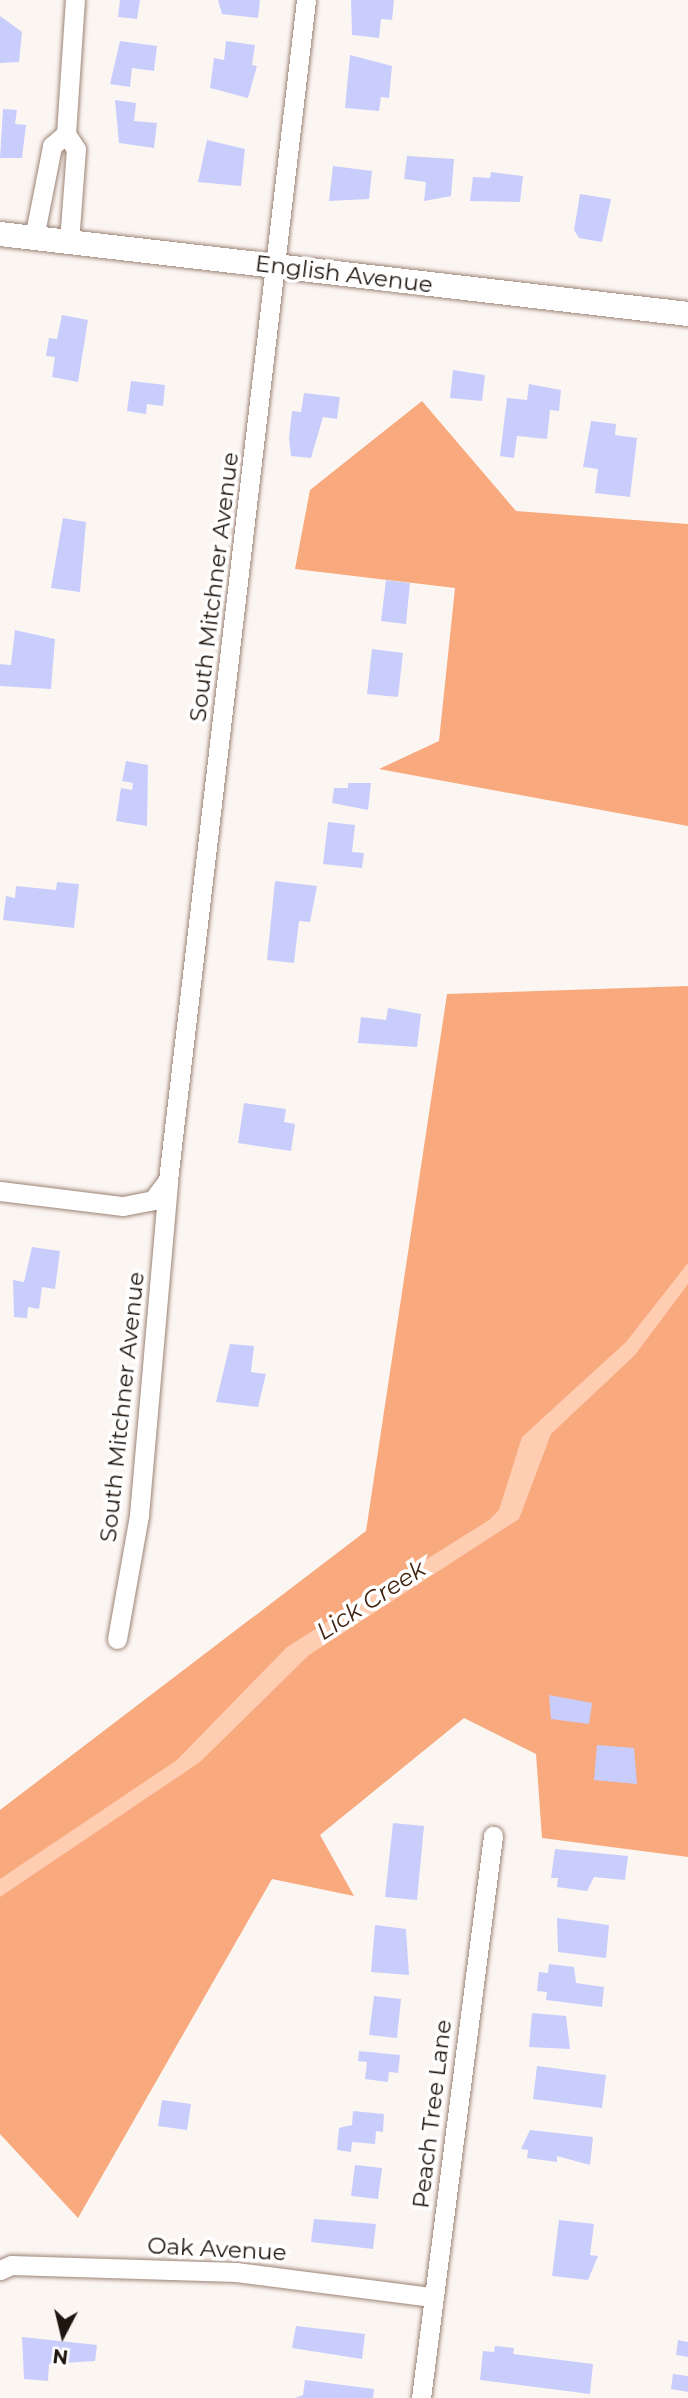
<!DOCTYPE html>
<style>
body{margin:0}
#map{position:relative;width:688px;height:2398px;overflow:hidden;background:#fcf6f3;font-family:Montserrat,sans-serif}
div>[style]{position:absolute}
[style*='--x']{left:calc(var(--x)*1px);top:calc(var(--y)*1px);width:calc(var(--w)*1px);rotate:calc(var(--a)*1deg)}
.forest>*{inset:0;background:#f8a97d}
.water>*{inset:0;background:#fecdb2}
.building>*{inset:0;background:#c9cdfc}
.roads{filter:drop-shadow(0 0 2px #9c8375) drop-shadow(0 0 2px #9c8375)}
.minor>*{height:19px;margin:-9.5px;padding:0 9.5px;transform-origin:9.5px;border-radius:9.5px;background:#fff}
.tertiary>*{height:24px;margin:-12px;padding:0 12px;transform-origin:12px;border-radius:12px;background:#fff}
span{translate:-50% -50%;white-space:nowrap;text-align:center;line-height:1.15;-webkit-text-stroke:7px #fff;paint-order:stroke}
.street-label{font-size:23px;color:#1f1610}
.water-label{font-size:24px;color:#442512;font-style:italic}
.north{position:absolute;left:28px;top:2300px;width:70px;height:70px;-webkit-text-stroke:5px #fff;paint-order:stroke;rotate:187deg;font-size:19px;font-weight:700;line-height:28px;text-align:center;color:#1f1610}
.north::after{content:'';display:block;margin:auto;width:24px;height:32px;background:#1f1610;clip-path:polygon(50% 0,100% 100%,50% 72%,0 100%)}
</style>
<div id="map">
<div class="forest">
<div style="clip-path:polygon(422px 401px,516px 511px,688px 524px,688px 826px,379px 769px,439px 741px,455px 588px,295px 569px,310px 490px)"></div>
<div style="clip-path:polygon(688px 986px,688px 1857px,542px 1838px,536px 1754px,464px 1718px,320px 1835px,354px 1896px,272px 1879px,78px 2218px,0 2134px,0 1810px,366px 1531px,447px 994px)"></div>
</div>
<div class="water">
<div style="clip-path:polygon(688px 1263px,688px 1284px,635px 1355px,551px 1434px,519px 1519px,309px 1655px,200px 1762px,0 1897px,0 1879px,177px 1760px,287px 1647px,489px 1520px,499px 1510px,522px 1437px,626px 1342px)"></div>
</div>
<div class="building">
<div style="clip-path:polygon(120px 0,140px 0,137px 19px,118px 17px)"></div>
<div style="clip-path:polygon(218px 0,260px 0,258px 18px,222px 14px)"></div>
<div style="clip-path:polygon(351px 0,394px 0,392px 20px,381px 19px,379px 38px,352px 35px)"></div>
<div style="clip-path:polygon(0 16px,22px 32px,19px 62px,0 63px)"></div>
<div style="clip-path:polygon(120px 41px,157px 46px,154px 71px,132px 68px,130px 87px,110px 84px)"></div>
<div style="clip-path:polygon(226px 41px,255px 45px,252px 65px,257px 66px,248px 98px,210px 88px,214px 58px,224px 60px)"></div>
<div style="clip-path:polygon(350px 55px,392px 66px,389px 98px,381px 97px,379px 111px,345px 108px)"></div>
<div style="clip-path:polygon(115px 100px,136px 103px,134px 121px,157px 123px,154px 148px,119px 143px)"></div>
<div style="clip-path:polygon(3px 109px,17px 110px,15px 124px,26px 125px,22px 158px,0 158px)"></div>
<div style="clip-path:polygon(207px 140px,245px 149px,241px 186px,198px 182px)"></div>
<div style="clip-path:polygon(407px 156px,454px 159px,451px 196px,424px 201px,426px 182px,404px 179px)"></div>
<div style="clip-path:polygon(333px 166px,372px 171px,369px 199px,329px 201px)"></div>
<div style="clip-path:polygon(491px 172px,523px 176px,520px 202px,470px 201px,473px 177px,490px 178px)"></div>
<div style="clip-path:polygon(580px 194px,611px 199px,602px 242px,579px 238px,574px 230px)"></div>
<div style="clip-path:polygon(62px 315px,88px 320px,78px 382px,52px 377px,55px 357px,46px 356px,49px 338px,57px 339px)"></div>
<div style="clip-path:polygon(453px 370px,485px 375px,482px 401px,450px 398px)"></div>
<div style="clip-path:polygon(131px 381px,165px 385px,163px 406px,147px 404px,146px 414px,127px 411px)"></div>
<div style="clip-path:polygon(529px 384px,561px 390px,559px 411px,550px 410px,547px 439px,517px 436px,514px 458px,500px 456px,507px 398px,527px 400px)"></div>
<div style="clip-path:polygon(304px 393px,340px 397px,337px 419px,323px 417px,311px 458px,291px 456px,289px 438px,292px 411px,301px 412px)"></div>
<div style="clip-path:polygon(591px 421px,616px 424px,615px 435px,637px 438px,630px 497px,595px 493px,598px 469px,583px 467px)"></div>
<div style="clip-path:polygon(63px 518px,86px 522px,80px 592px,51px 588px)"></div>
<div style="clip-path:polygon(386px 580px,410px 583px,406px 624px,381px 621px)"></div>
<div style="clip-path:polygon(15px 630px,55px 639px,51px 689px,0 686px,0 664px,11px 665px)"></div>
<div style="clip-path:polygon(372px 649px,403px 653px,398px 697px,367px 694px)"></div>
<div style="clip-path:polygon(126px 761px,148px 765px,147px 826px,116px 821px,121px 788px,132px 790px,133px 783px,122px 781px)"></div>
<div style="clip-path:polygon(348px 783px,371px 783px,368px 810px,332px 803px,334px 788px,348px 788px)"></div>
<div style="clip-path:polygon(328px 822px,355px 825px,352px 852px,364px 853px,362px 868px,323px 864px)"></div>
<div style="clip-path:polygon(275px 881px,317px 886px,310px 922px,299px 921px,294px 963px,267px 960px)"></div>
<div style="clip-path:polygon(57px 882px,79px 884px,74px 928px,3px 920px,6px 896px,15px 898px,16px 886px,56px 890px)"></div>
<div style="clip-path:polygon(388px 1008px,421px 1014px,417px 1047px,358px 1043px,361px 1017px,386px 1020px)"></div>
<div style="clip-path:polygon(244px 1103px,286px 1109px,284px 1122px,295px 1124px,291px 1151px,238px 1143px)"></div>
<div style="clip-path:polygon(32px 1247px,60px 1251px,55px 1289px,42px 1287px,39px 1309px,28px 1307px,27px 1318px,14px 1317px,13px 1280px,24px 1282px)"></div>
<div style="clip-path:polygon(230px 1344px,254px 1346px,251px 1372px,266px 1374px,258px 1407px,216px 1402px)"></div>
<div style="clip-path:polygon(549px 1695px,592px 1703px,589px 1724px,551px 1719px)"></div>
<div style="clip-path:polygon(597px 1745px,634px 1748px,637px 1784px,594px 1780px)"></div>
<div style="clip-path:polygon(393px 1823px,424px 1826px,417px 1900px,385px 1897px)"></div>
<div style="clip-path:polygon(555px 1849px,628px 1856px,625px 1880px,594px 1877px,587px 1891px,557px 1887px,558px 1878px,551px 1878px)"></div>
<div style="clip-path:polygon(557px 1918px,609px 1925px,606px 1958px,558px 1952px)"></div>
<div style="clip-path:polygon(375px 1925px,406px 1929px,409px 1975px,371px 1972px)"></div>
<div style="clip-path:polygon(549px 1964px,574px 1967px,576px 1983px,604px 1987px,602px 2007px,546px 2000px,547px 1992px,537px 1991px,539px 1972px,548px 1973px)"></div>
<div style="clip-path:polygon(374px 1996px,401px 1999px,397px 2038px,369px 2035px)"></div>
<div style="clip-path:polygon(532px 2013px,566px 2016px,570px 2049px,529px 2047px)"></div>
<div style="clip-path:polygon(359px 2051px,400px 2055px,398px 2073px,389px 2072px,388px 2082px,365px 2079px,367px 2062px,358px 2061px)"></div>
<div style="clip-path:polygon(537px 2066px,606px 2075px,602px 2108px,533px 2099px)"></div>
<div style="clip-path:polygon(162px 2100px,191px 2104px,187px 2130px,158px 2126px)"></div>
<div style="clip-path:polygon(353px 2111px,384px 2114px,383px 2132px,376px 2131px,375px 2144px,352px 2142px,351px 2152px,337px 2150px,339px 2128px,352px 2125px)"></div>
<div style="clip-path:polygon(530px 2130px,593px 2137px,590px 2165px,557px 2156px,557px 2162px,527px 2158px,528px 2150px,521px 2149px)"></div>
<div style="clip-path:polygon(355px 2165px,382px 2168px,378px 2199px,351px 2196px)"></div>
<div style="clip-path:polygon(314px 2219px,376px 2224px,373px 2249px,311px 2242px)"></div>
<div style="clip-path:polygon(559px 2220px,594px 2224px,590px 2255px,598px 2256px,588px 2280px,552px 2276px)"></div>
<div style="clip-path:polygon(296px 2326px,365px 2334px,362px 2359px,292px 2348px)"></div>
<div style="clip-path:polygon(22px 2337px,97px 2345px,95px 2361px,49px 2364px,48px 2381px,24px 2379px)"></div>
<div style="clip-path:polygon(678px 2340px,688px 2342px,688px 2357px,676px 2355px)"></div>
<div style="clip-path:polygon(495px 2346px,514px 2348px,513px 2354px,593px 2364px,590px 2394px,480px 2380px,483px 2351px,494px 2352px)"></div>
<div style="clip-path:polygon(673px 2374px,688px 2376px,688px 2392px,671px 2389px)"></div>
<div style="clip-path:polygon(305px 2380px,374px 2389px,373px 2398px,295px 2398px,303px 2395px)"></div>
</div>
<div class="roads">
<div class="minor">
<div style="--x:34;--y:238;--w:94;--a:-78.9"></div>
<div style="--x:52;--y:146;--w:18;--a:-41"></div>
<div style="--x:69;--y:242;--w:93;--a:-85.7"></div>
<div style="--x:76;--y:149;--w:18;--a:-124"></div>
<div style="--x:66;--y:134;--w:134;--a:-86.2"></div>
<div style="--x:0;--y:1191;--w:124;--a:7"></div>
<div style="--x:123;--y:1206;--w:31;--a:-11"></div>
<div style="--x:153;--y:1200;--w:25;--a:-53"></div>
<div style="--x:168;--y:1180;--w:1188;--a:-83.33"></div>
<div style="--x:117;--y:1639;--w:126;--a:-79.9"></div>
<div style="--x:139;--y:1515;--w:335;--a:-85"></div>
<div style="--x:0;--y:2270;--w:12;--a:-24"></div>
<div style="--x:11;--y:2265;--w:225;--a:1.8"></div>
<div style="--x:236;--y:2272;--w:198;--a:7.3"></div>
<div style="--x:421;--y:2398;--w:567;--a:-82.7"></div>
</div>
<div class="tertiary">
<div style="--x:0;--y:234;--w:693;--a:6.63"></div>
</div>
</div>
<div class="street-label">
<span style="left:344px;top:274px;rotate:7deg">English Avenue</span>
<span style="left:214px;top:587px;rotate:-83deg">South Mitchner Avenue</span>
<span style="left:122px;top:1407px;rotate:-84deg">South Mitchner Avenue</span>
<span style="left:432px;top:2114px;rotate:-83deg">Peach Tree Lane</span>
<span style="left:217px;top:2249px;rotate:3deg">Oak Avenue</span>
</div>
<div class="water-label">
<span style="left:371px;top:1600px;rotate:-33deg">Lick Creek</span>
</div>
<div class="north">N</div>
</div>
